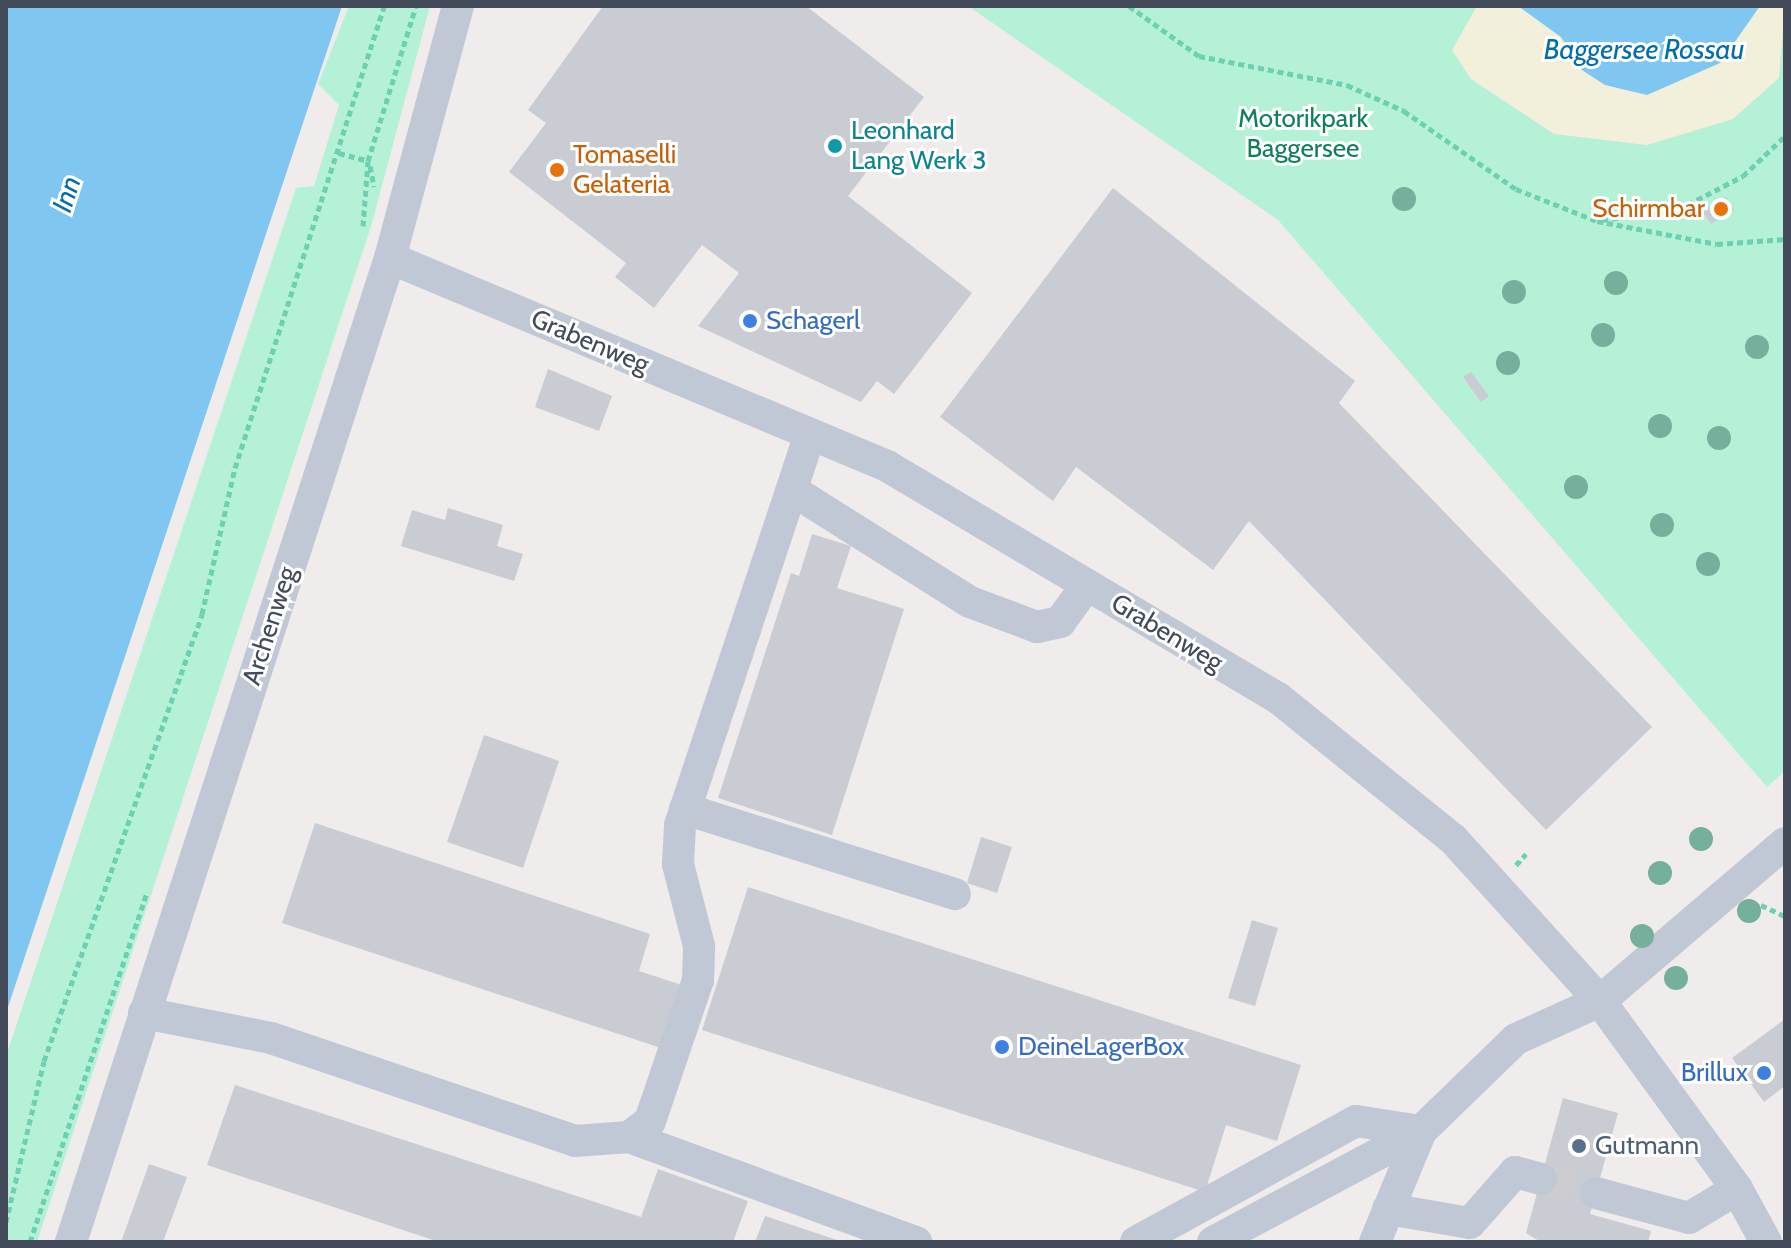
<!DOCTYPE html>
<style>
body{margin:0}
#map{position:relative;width:1791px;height:1248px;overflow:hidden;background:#efeceb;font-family:Cabin,sans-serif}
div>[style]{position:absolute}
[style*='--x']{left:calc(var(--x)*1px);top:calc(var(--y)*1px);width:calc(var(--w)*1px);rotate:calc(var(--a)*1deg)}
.green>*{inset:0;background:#b5f1d7}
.sand>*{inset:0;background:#f2efda}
.water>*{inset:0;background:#7fc6f1}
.building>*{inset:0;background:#caccd4}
.minor-tunnel>*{height:32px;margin-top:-16px;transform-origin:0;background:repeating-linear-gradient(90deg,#cdccce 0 32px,transparent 0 48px)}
.path>*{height:5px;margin-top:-2.5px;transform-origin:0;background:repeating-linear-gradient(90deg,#6cd1b0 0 6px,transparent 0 10px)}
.minor>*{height:32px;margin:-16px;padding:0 16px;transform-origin:16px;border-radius:16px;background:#c1c8d5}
.trees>*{width:24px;height:24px;margin:-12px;border-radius:50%;background:#74b09c}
.dots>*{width:22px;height:22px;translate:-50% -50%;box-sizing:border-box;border:4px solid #fff;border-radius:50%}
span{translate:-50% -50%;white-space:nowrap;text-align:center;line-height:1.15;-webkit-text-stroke:6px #fff;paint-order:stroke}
.park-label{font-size:26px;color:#107f5b}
.culture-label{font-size:26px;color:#0d838f}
.left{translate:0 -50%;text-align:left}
.food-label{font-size:26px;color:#c56008}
.right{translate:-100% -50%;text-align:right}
.shop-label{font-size:26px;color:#366cbe}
.street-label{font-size:26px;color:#434b5a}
.service-label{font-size:26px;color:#4e5e75}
.water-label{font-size:28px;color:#036cad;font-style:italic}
.frame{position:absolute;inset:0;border:8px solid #434b5a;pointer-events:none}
</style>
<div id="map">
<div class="green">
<div style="clip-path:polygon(349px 6px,430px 6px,372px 223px,37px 1242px,6px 1242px,6px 1056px,296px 188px,314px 186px,339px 105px,318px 84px)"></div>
<div style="clip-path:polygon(968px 6px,1785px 6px,1785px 771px,1767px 787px,1278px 220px)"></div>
</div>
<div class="sand">
<div style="clip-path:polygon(1477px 6px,1518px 6px,1561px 37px,1582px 70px,1605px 85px,1760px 6px,1785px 6px,1779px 78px,1733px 119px,1647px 145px,1554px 134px,1471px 79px,1452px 50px)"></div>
</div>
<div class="water">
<div style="clip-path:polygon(6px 6px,342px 6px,6px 1013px)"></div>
<div style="clip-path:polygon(1518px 6px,1760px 6px,1720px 63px,1647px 95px,1605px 85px,1582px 70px,1561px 37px)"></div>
</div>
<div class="building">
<div style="clip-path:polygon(603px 6px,806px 6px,924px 97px,848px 196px,972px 293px,894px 394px,877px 381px,861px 402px,698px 326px,739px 273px,702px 245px,654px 308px,615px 277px,626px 263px,509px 172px,546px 123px,528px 110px)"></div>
<div style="clip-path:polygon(1113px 188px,1355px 381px,1339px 403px,1652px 727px,1546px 830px,1249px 521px,1213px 570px,1076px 467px,1053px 501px,940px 417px)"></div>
<div style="clip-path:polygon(1726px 197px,1734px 210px,1711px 224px,1703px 212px)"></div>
<div style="clip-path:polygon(548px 369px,612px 396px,599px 431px,535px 407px)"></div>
<div style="clip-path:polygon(1471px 372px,1489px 396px,1481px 402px,1463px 377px)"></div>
<div style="clip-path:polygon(448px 508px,503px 525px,497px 546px,523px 554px,514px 581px,401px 546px,412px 510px,445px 520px)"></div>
<div style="clip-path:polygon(812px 534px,851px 546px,837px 588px,904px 609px,832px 835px,718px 798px,791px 573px,799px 576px)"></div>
<div style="clip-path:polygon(484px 735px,559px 761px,523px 868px,447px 842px)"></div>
<div style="clip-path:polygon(315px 823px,650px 934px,639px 971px,688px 987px,667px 1050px,282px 923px)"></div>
<div style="clip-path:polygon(981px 837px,1012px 847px,997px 893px,967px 883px)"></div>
<div style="clip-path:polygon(748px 887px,1301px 1065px,1277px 1141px,1226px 1125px,1205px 1192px,702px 1030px)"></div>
<div style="clip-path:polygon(1252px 920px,1278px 928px,1255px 1006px,1228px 998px)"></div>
<div style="clip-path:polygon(1785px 1019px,1785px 1086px,1764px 1102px,1732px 1058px)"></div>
<div style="clip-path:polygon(235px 1085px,641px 1217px,658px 1169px,748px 1201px,733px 1242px,439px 1242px,207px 1165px)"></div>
<div style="clip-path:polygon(1563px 1098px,1618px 1113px,1590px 1214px,1651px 1231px,1648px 1242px,1541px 1242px,1526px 1233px)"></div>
<div style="clip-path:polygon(149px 1164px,187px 1177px,163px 1242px,121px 1242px)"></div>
<div style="clip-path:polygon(765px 1216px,840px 1241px,840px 1242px,755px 1242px)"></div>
</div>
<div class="minor-tunnel">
<div style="--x:1541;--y:1179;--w:57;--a:14.3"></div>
</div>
<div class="path">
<div style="--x:1129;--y:6;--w:86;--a:35.5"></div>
<div style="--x:1199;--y:56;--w:151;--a:11.1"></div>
<div style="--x:1347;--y:85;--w:63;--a:24.5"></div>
<div style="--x:1404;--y:111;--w:136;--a:34.9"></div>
<div style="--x:1516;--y:189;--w:87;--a:21.6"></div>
<div style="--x:1597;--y:221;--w:122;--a:10.9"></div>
<div style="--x:1717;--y:244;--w:68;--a:-4.2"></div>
<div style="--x:339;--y:153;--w:30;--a:15"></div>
<div style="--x:370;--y:166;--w:21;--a:79"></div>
<div style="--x:1602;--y:220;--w:78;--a:-8.1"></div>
<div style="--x:1679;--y:209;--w:72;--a:-27.3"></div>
<div style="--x:1743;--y:176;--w:58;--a:-43.6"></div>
<div style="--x:363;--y:226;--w:65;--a:-85.6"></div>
<div style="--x:368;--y:161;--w:162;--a:-72.8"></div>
<div style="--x:1516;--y:865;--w:15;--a:-48"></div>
<div style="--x:1761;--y:905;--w:26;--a:25"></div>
<div style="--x:6;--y:1222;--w:165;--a:-76.7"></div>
<div style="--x:44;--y:1061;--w:474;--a:-70.5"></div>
<div style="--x:202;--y:614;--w:150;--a:-77.3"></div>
<div style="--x:235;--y:468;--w:485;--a:-72.1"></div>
<div style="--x:30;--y:1242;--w:368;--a:-71.5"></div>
</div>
<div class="minor">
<div style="--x:390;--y:258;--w:539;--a:22.71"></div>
<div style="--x:887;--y:466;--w:455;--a:30.7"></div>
<div style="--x:1278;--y:698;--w:225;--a:38.9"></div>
<div style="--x:1453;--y:839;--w:219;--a:47.8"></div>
<div style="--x:1600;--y:1001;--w:233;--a:53.9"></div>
<div style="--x:1737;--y:1189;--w:60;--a:61.3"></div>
<div style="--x:792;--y:490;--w:210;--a:32.2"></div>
<div style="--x:970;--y:602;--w:72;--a:20.5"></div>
<div style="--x:1037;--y:627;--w:24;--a:-12"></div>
<div style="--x:1060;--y:622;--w:46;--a:-53.9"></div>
<div style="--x:685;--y:809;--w:283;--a:17.5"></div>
<div style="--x:144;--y:1013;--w:129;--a:11.1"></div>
<div style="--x:271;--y:1038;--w:321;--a:18.7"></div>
<div style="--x:575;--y:1141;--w:54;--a:-4.2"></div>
<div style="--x:629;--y:1137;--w:26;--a:-37"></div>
<div style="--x:650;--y:1121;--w:149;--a:-71.2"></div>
<div style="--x:698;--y:980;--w:34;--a:-88"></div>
<div style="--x:699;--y:946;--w:85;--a:-104.4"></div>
<div style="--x:678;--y:864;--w:39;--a:-87"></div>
<div style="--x:680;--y:825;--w:412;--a:-71.6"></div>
<div style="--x:629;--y:1137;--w:306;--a:20.1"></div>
<div style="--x:1596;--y:1193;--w:96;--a:15"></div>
<div style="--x:1689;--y:1218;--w:56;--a:-31.1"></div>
<div style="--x:1388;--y:1209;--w:83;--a:9.7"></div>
<div style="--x:1470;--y:1223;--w:68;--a:-48.6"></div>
<div style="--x:1515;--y:1172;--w:27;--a:15"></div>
<div style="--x:71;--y:1242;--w:1034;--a:-72.04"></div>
<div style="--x:390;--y:258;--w:261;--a:-74.9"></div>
<div style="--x:1136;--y:1242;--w:251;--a:-28.8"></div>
<div style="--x:1356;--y:1121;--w:66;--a:8.7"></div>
<div style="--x:1213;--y:1242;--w:236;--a:-28.1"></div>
<div style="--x:1421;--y:1131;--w:132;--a:-44.1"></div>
<div style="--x:1516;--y:1039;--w:92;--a:-24.3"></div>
<div style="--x:1600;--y:1001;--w:243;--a:-40.5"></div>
<div style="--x:1375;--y:1242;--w:120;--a:-67.5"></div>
</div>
<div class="trees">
<div style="left:1404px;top:199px"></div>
<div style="left:1616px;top:283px"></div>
<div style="left:1514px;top:292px"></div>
<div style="left:1603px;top:335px"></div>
<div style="left:1757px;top:347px"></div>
<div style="left:1508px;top:363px"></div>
<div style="left:1660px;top:426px"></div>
<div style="left:1719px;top:438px"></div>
<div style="left:1576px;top:487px"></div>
<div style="left:1662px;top:525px"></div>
<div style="left:1708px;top:564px"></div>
<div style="left:1701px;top:839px"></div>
<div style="left:1660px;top:873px"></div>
<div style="left:1749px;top:911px"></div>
<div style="left:1642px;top:936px"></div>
<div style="left:1676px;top:978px"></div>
</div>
<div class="dots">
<div style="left:835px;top:146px;background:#0f9aa8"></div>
<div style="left:557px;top:170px;background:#e8710a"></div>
<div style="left:1721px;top:209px;background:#e8710a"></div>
<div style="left:750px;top:321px;background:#3f7fe0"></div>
<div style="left:1002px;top:1047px;background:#3f7fe0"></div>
<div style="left:1764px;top:1073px;background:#3f7fe0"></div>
<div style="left:1579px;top:1146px;background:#5c6f8a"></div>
</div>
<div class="park-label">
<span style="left:1303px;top:134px">Motorikpark<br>Baggersee</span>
</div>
<div class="culture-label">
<span class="left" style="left:851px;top:146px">Leonhard<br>Lang Werk 3</span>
</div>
<div class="food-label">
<span class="left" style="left:573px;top:170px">Tomaselli<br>Gelateria</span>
<span class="right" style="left:1705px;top:209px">Schirmbar</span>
</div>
<div class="shop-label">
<span class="left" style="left:766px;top:321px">Schagerl</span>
<span class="left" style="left:1018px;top:1047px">DeineLagerBox</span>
<span class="right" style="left:1748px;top:1073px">Brillux</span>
</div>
<div class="street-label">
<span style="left:590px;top:342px;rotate:23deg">Grabenweg</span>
<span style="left:270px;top:626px;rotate:-72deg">Archenweg</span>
<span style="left:1167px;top:633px;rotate:31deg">Grabenweg</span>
</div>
<div class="service-label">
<span class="left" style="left:1595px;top:1146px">Gutmann</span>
</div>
<div class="water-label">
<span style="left:1644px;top:49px">Baggersee Rossau</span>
<span style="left:66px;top:194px;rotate:-72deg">Inn</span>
</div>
<div class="frame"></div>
</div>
